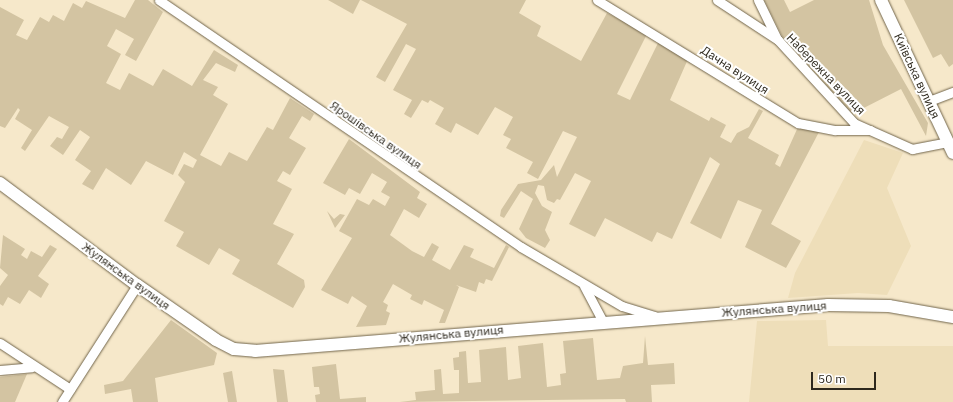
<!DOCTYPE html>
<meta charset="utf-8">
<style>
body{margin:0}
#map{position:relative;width:953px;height:402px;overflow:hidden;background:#f6e8ca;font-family:"IBM Plex Sans",sans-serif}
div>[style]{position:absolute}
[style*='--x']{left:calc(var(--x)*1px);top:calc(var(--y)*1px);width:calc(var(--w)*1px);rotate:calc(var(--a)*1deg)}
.built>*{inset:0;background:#eedeb9}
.green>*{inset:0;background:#d3c4a2}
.roads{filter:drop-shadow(0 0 1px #71654b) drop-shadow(0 0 1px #71654b)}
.street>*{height:9px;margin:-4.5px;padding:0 4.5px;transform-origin:4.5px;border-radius:4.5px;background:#fff}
.secondary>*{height:12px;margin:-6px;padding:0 6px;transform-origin:6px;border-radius:6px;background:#fff}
span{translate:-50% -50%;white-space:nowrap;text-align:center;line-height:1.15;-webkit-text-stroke:4px #fff;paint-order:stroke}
.street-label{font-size:12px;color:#2d281d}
.scale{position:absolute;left:811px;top:372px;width:65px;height:18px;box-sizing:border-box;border:2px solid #2d281d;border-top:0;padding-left:5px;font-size:12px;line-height:14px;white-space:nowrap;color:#2d281d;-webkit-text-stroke:3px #fff;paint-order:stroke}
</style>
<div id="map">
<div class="built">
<div style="clip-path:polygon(864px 140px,903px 153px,887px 188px,911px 246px,887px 295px,858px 293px,788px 298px,795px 273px)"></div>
<div style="clip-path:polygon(826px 320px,828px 346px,953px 346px,953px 402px,749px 402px,757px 321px)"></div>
</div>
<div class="green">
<div style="clip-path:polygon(135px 0,148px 0,163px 12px,136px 61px,125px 55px,134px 39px,116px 29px,107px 46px,121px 54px,106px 83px,120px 90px,129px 73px,153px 86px,163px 69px,192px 86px,214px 50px,238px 65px,235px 72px,216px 63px,203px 80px,218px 87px,213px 95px,228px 104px,200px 155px,221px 166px,229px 152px,247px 161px,267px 127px,273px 130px,290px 98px,314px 114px,310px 121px,302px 116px,289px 138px,306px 148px,290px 175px,283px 171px,277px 181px,292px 189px,273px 224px,294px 234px,277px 264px,304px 280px,305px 287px,293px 308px,232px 274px,240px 260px,219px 248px,209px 265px,176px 246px,184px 232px,164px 221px,185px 182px,178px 175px,184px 164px,193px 168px,197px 160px,184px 152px,173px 175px,146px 161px,131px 185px,106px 168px,93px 190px,82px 184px,91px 171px,75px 160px,90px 137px,80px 130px,63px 155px,50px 146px,57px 137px,62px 139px,69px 127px,49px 116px,25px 151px,21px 148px,32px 130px,15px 119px,20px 110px,18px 108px,5px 128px,0 126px,0 7px,24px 20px,16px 35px,27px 40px,40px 17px,49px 22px,53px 15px,64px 21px,73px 3px,82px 8px,86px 1px,125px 18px)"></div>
<div style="clip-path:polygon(328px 0,360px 0,353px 14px)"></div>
<div style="clip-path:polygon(361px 0,526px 0,519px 13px,541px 26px,537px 36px,581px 61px,607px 13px,647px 34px,617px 94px,630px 100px,659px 41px,688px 59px,670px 100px,709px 121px,711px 117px,726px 125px,720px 137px,731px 143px,737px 133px,749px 127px,759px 109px,763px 111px,748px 138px,779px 155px,775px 164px,780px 167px,798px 127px,819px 132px,771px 224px,801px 241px,786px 268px,745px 247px,762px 210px,738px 200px,721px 239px,690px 223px,720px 164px,710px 157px,672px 239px,657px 232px,652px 242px,605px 218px,595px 237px,569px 224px,591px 181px,575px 173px,560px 200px,557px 199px,554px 203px,547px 200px,544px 186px,538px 185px,535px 193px,542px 206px,552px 212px,545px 230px,550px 240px,545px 248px,526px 238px,519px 229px,533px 199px,521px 191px,504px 218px,500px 216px,501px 210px,518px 184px,541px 180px,554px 165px,557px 177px,577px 137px,563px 131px,538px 179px,527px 173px,533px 162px,506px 148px,511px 139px,503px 135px,513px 117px,495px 107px,478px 135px,456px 123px,451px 133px,435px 124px,444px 108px,430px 100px,428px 103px,422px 100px,411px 118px,404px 114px,412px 100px,393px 90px,416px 49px,406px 44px,385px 82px,376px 77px,407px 24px)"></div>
<div style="clip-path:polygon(764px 0,784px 0,790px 12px,814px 0,869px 0,883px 45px,928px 123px,926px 136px,901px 89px,852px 114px,782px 36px)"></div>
<div style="clip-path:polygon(904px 0,953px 0,953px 64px,949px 67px,941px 54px,933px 58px)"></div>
<div style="clip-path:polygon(349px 139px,420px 192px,417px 198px,427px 204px,419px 218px,404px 209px,390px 235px,412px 251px,424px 257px,432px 243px,439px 247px,432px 260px,450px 270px,464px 245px,474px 249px,470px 257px,494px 268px,506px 245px,509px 247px,492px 281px,486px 279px,484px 284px,479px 282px,476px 292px,456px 285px,459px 287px,445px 323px,439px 323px,444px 310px,424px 300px,422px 305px,410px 299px,412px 295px,393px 284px,383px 302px,388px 305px,386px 311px,390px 313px,386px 325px,356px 327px,367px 306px,352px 296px,348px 304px,321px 290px,352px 238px,339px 231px,357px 199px,369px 205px,373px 199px,385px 206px,390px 197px,381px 192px,387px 182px,372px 173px,360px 194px,349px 188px,345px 195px,323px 183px)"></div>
<div style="clip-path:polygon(327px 211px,334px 219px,340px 214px,345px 215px,335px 228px)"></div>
<div style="clip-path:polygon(3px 235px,25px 249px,21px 255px,27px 259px,31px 251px,42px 257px,50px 245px,57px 249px,38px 276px,49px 284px,41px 298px,29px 290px,20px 304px,8px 297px,3px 306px,0 304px,0 286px,8px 275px,0 268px)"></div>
<div style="clip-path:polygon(171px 320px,217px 353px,214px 365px,155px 378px,158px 402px,133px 402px,131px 389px,105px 394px,104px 385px,123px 381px)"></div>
<div style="clip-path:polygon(645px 336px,648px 365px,674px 363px,675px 384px,651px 385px,652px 402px,626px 402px,625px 399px,400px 402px,416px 400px,415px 392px,435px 390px,434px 370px,441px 369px,443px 394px,459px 393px,459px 370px,454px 370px,453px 358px,459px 357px,459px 352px,466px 351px,468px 383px,481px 382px,479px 350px,506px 347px,508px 380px,521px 378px,518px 346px,543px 343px,547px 387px,561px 385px,560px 374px,566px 373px,563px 341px,593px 338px,597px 380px,620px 378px,623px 366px,643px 363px)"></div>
<div style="clip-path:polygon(336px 364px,340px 399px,366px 397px,366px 402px,316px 402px,315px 395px,320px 394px,319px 387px,314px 387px,312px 367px)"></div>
<div style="clip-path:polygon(273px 369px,284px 370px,288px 402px,277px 402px)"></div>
<div style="clip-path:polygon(232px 371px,237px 402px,228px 402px,223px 373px)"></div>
<div style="clip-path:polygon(27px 374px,15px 402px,0 402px,0 377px)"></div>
</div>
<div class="roads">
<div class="street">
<div style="--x:159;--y:0;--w:438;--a:34.3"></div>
<div style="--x:521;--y:247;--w:117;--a:30.3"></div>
<div style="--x:622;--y:306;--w:34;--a:17"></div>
<div style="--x:597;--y:0;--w:236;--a:31.5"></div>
<div style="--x:798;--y:123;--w:38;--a:11"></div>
<div style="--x:835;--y:130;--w:35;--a:0"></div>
<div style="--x:717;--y:0;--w:73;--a:33.3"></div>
<div style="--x:778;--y:40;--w:113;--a:47.5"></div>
<div style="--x:854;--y:123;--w:64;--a:24.1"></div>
<div style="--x:912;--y:149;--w:36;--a:-11"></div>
<div style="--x:758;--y:0;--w:43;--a:64"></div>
<div style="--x:929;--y:101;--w:26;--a:-21"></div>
<div style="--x:584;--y:286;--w:40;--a:62"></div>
<div style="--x:0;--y:343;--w:84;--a:33.3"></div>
<div style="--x:0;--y:370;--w:32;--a:-5"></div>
<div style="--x:62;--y:402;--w:139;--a:-57.3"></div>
</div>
<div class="secondary">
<div style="--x:881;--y:0;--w:169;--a:64.8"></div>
<div style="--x:0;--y:183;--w:171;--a:36.7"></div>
<div style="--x:137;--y:285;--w:96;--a:34.8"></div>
<div style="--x:216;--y:340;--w:20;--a:27"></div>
<div style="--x:234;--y:349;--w:21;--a:5"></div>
<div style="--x:255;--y:351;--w:575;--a:-4.59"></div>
<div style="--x:828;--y:305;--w:61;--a:0.9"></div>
<div style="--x:889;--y:306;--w:65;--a:9.8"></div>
</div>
</div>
<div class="street-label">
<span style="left:735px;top:70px;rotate:33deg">Дачна вулиця</span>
<span style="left:826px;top:74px;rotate:46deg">Набережна вулиця</span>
<span style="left:917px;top:76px;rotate:65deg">Київська вулиця</span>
<span style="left:376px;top:135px;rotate:35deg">Ярошівська вулиця</span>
<span style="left:126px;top:276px;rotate:36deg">Жулянська вулиця</span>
<span style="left:774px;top:309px;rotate:-4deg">Жулянська вулиця</span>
<span style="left:451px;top:334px;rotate:-5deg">Жулянська вулиця</span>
</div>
<div class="scale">50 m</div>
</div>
